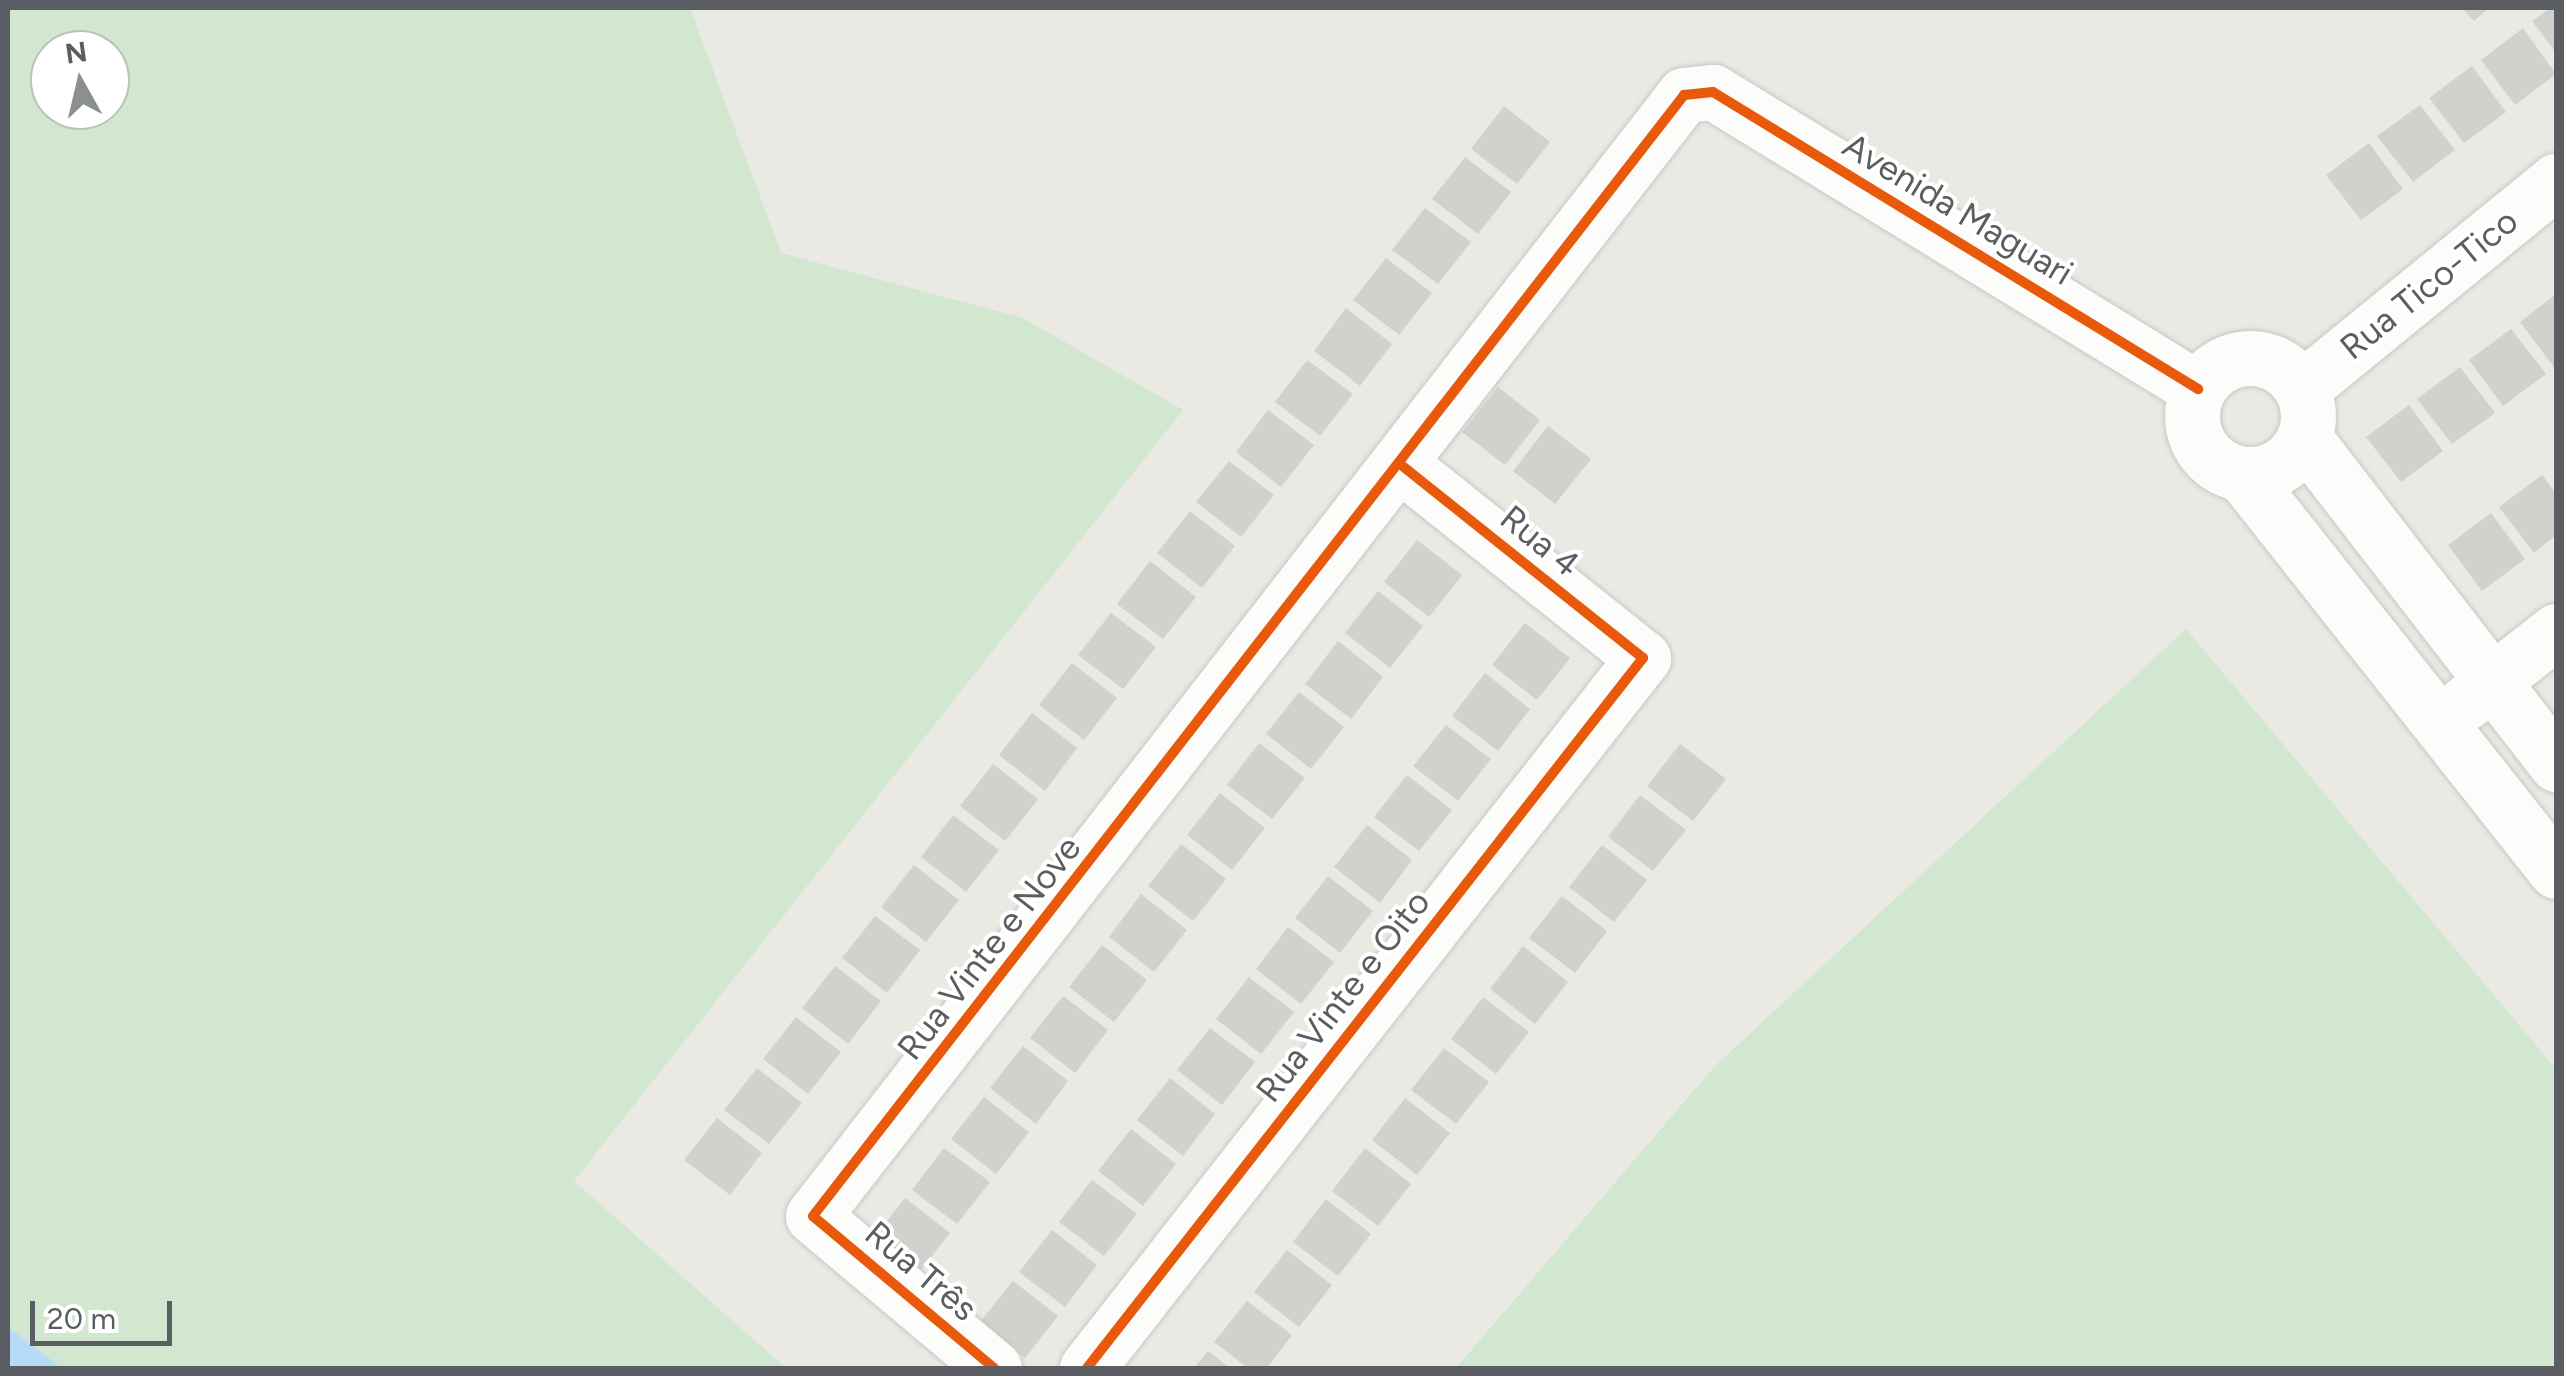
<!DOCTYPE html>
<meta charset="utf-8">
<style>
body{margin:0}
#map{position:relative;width:2564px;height:1376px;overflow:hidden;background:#eae9e4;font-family:Figtree,sans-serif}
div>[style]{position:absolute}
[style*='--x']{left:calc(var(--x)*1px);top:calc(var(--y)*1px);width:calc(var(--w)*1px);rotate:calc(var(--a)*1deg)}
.green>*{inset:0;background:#d1e7cf}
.water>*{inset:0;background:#b6dbf7}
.building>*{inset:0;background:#d2d1ce}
.roads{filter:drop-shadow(0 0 2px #c7c7c6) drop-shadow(0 0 2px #c7c7c6)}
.minor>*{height:55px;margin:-27.5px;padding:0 27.5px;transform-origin:27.5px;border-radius:27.5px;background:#fcfcfb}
.minor>.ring{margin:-27.5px;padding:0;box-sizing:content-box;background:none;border:55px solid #fcfcfb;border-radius:50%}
.cycleway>*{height:10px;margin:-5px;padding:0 5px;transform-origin:5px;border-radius:5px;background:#e8590c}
span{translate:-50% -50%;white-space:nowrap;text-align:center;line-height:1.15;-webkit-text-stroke:8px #fff;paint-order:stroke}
.street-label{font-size:35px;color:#5a5e63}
.frame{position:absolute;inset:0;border:10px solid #5a5e63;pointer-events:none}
.north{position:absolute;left:30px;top:30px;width:100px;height:100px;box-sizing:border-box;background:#fff;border:2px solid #bdbfc1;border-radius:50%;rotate:352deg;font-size:28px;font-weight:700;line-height:40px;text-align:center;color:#5a5e63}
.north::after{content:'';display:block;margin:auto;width:35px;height:45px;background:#8c8f90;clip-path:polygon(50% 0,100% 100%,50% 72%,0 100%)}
.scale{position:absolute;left:30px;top:1301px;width:142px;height:45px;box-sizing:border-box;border:5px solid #5a5e63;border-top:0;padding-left:12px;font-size:30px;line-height:35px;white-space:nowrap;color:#5a5e63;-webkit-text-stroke:8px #fff;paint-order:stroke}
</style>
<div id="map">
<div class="green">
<div style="clip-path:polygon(evenodd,8px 8px,690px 8px,781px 253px,1023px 318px,1183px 410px,574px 1181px,786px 1368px,62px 1368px,8px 1327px,8px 8px,50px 50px,110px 50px,110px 110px,50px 110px,50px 50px)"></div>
<div style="clip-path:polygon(2186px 629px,2556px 1069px,2556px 1368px,1456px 1368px,1715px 1066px)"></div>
</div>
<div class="water">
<div style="clip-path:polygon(8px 1327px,62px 1368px,8px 1368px)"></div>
</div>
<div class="building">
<div style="clip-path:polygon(2462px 8px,2489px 8px,2474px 21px)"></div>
<div style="clip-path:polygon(2550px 8px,2556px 8px,2556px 53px,2532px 21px)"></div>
<div style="clip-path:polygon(2523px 28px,2556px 74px,2515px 105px,2481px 60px)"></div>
<div style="clip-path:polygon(2472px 66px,2506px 112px,2464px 143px,2429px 98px)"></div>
<div style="clip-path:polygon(2420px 105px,2455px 150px,2413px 182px,2377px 136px)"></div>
<div style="clip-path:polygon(1504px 106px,1550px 142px,1517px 184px,1471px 149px)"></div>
<div style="clip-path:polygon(2369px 143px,2403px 189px,2361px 220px,2326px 175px)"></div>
<div style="clip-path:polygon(1465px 157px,1511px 192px,1478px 234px,1432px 199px)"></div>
<div style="clip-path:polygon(1425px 208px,1471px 242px,1438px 284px,1392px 250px)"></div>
<div style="clip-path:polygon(1386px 258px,1432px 293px,1399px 335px,1353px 300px)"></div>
<div style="clip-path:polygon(2556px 294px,2556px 370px,2520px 322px)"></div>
<div style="clip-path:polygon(1346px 308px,1392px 344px,1360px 386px,1314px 351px)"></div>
<div style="clip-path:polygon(2511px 329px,2546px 374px,2503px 406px,2469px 360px)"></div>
<div style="clip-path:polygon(1307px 360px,1353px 394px,1320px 436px,1275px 402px)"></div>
<div style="clip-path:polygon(2460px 367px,2495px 413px,2452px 444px,2417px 399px)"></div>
<div style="clip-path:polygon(1498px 387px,1540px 420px,1505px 465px,1462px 432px)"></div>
<div style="clip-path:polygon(2409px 405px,2443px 451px,2401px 482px,2366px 437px)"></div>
<div style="clip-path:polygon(1268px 410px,1314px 445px,1281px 487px,1236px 452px)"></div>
<div style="clip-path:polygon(1548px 426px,1591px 459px,1555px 504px,1513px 471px)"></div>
<div style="clip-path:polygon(1229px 461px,1274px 495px,1241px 537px,1196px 502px)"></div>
<div style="clip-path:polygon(2542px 475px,2556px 494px,2556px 535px,2534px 553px,2499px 507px)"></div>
<div style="clip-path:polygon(1190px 511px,1235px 546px,1202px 588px,1157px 553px)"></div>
<div style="clip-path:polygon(2491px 513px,2525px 559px,2482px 591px,2448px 545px)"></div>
<div style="clip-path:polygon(1417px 540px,1462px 575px,1429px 617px,1384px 582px)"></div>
<div style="clip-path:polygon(1150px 561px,1196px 597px,1163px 639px,1117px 604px)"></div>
<div style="clip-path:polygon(1378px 591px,1423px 626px,1390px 668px,1345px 633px)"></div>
<div style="clip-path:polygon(1111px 613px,1156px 647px,1123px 689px,1078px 655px)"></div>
<div style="clip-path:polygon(1525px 623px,1570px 658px,1537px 700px,1492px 665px)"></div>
<div style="clip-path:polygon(1338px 641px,1383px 677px,1351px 719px,1305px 684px)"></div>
<div style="clip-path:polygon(1072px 663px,1117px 698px,1084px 740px,1039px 705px)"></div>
<div style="clip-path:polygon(1485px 673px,1530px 709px,1498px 751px,1452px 716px)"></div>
<div style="clip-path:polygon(1299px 692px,1344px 727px,1311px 769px,1266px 734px)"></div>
<div style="clip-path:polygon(1032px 713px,1077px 748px,1045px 791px,999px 755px)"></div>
<div style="clip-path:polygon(1446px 725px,1491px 759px,1458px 801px,1413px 766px)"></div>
<div style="clip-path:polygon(1259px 743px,1305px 778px,1272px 819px,1227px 785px)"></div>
<div style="clip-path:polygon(1680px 744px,1726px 779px,1693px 821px,1647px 786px)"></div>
<div style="clip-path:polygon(993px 764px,1038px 799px,1005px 841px,960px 806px)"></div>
<div style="clip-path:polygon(1407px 775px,1452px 810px,1419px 851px,1374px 817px)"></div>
<div style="clip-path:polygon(1220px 793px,1265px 828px,1232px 870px,1187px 835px)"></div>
<div style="clip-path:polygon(1640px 795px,1686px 830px,1653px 871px,1608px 837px)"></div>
<div style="clip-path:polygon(953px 815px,999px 850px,966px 892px,921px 857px)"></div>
<div style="clip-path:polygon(1367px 825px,1412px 860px,1380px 903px,1334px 867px)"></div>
<div style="clip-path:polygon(1181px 844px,1226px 879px,1193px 921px,1148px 886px)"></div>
<div style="clip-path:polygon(1602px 845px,1647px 880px,1614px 922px,1569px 887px)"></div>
<div style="clip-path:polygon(914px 865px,959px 900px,926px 942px,881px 907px)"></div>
<div style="clip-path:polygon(1328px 876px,1373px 911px,1340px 953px,1295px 918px)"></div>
<div style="clip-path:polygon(1141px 894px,1187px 930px,1154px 972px,1109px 937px)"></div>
<div style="clip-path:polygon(1562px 896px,1607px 931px,1575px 973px,1529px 938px)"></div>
<div style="clip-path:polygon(875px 916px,920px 950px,887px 993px,842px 958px)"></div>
<div style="clip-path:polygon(1288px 927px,1334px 962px,1301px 1004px,1256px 969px)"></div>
<div style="clip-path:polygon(1102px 945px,1147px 980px,1114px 1022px,1069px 987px)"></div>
<div style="clip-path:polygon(1523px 946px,1568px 982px,1535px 1024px,1490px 989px)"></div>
<div style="clip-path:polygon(835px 966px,881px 1001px,848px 1044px,802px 1008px)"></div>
<div style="clip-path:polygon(1249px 977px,1294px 1012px,1261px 1054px,1216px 1019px)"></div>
<div style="clip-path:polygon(1063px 996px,1108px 1030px,1075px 1073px,1030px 1038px)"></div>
<div style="clip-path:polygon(1483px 997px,1529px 1032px,1496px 1074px,1451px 1039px)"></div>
<div style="clip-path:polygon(796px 1017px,841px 1052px,808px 1094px,763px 1059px)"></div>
<div style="clip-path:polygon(1210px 1028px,1255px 1062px,1222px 1105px,1177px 1070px)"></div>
<div style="clip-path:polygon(1023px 1046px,1068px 1081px,1036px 1124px,990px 1088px)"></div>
<div style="clip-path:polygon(1444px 1048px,1489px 1082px,1456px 1124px,1411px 1090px)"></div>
<div style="clip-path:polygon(757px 1068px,802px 1103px,769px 1144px,724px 1110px)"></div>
<div style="clip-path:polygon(1170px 1078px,1215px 1114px,1183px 1156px,1137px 1120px)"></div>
<div style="clip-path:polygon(984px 1097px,1029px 1132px,996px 1174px,951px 1139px)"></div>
<div style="clip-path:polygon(1405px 1098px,1450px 1133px,1417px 1175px,1372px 1140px)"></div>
<div style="clip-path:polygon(717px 1118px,762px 1153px,730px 1195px,684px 1160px)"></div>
<div style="clip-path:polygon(1131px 1129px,1176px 1164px,1143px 1206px,1098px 1171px)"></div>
<div style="clip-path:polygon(944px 1148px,990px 1182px,957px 1224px,912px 1190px)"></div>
<div style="clip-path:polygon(1365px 1148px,1411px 1184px,1378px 1226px,1332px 1191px)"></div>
<div style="clip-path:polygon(1092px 1180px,1137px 1214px,1104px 1256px,1059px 1222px)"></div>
<div style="clip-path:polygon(905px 1198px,950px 1233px,917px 1275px,872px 1240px)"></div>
<div style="clip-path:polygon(1326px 1199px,1371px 1234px,1338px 1276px,1293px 1242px)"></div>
<div style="clip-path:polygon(1052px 1230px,1097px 1265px,1065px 1307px,1019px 1272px)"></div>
<div style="clip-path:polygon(1287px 1250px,1332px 1285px,1299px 1327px,1254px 1292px)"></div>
<div style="clip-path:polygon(1013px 1281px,1058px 1316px,1025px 1358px,980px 1322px)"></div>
<div style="clip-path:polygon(1247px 1301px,1292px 1335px,1267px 1368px,1248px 1368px,1214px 1342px)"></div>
<div style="clip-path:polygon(1208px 1351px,1230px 1368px,1194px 1368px)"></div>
</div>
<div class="roads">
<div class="minor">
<div class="ring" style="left:2192px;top:358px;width:61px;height:61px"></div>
<div style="--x:2302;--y:388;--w:328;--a:-39.2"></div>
<div style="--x:2305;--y:439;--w:411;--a:52.3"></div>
<div style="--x:2242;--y:474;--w:506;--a:51.66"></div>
<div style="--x:2465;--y:703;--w:116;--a:-38.4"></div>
<div style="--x:994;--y:1368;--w:236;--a:-140"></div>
<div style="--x:813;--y:1216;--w:1420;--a:-52.15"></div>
<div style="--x:1684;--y:95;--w:29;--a:-6"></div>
<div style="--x:1713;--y:92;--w:569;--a:31.48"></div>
<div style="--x:1087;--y:1368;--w:902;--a:-51.94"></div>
<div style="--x:1643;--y:658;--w:306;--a:-141.4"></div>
</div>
</div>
<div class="cycleway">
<div style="--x:994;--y:1368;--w:236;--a:-140"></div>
<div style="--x:813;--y:1216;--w:1420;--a:-52.15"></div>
<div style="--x:1684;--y:95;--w:29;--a:-6"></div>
<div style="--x:1713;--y:92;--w:569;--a:31.48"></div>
<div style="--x:1087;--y:1368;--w:902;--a:-51.94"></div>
<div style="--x:1643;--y:658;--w:306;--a:-141.4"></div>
</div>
<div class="street-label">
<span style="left:1958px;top:209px;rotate:31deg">Avenida Maguari</span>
<span style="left:2429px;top:284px;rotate:-39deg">Rua Tico-Tico</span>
<span style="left:1540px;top:541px;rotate:39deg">Rua 4</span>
<span style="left:989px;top:948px;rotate:-52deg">Rua Vinte e Nove</span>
<span style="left:1343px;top:996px;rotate:-52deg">Rua Vinte e Oito</span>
<span style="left:921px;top:1271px;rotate:40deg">Rua Três</span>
</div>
<div class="frame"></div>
<div class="north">N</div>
<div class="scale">20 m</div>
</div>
